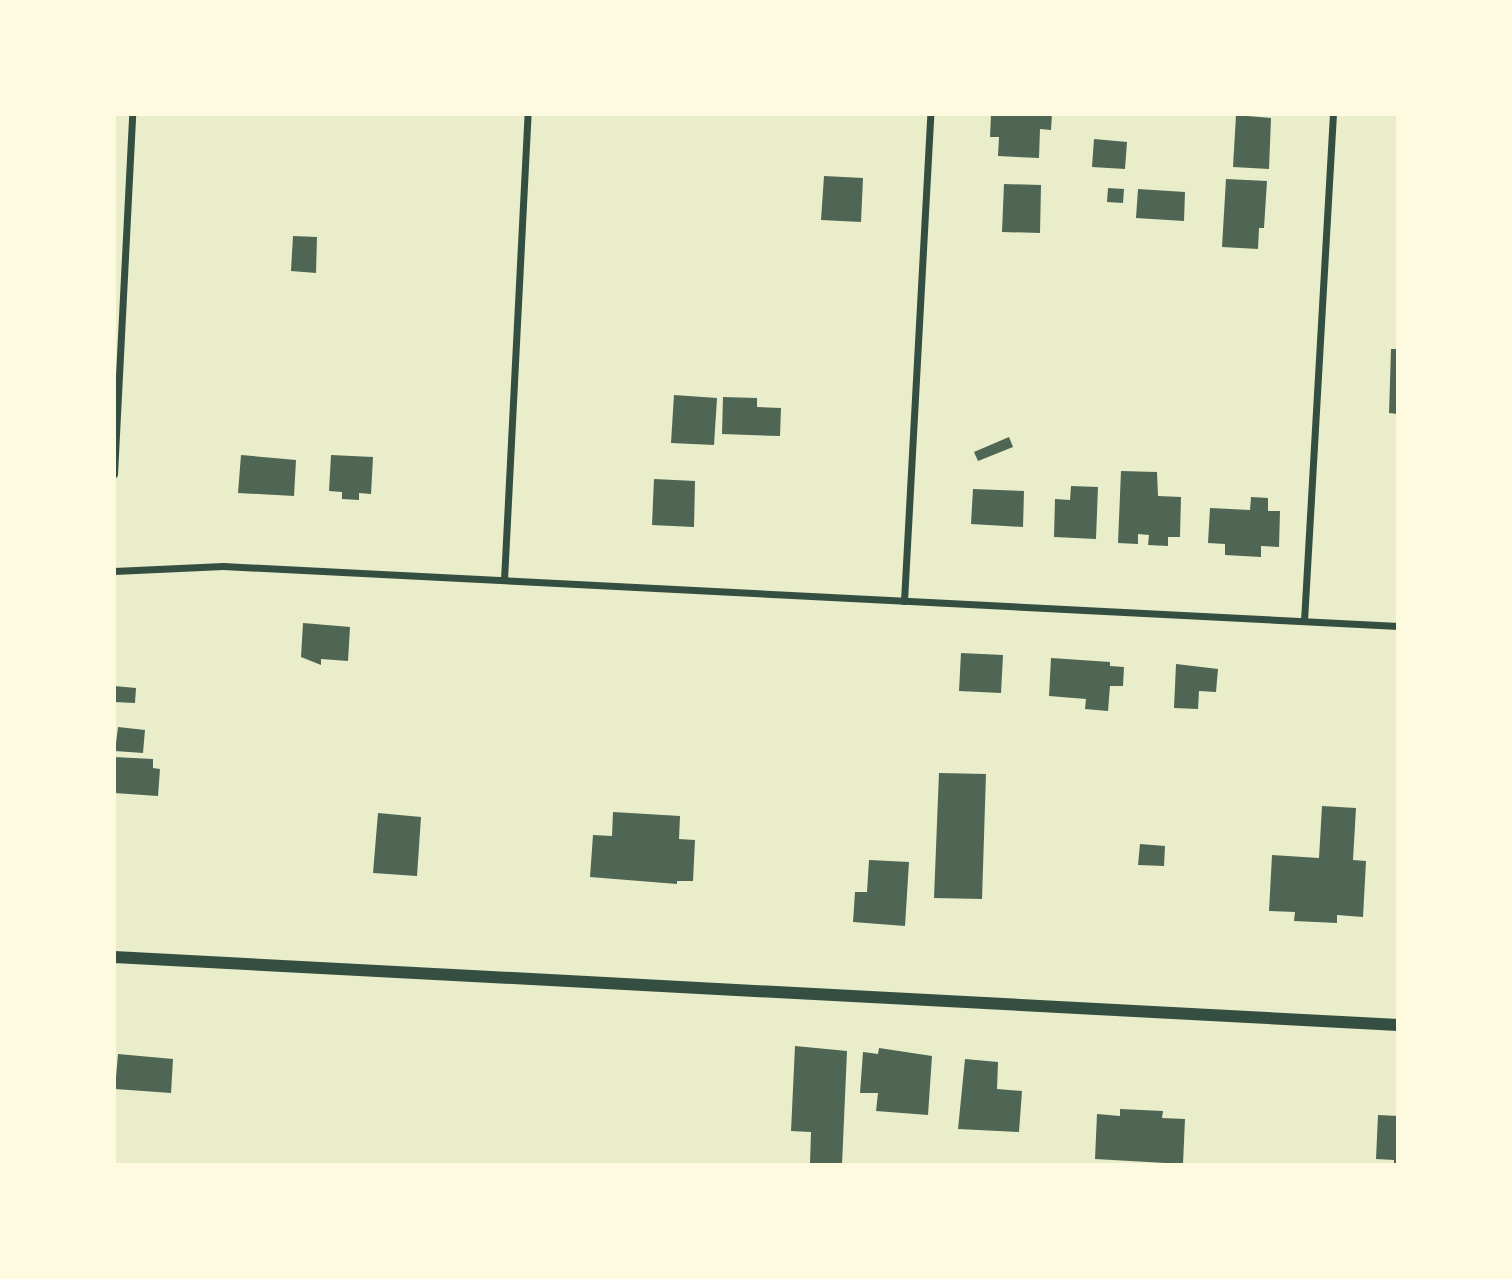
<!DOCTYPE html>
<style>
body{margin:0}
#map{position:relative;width:1512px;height:1279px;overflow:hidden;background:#e9edc9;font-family:Roboto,sans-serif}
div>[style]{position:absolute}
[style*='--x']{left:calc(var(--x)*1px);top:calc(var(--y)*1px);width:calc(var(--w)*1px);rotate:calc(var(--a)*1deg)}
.building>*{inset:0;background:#4f6655}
.minor>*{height:7px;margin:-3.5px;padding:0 3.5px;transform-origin:3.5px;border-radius:3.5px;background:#344e41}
.tertiary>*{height:12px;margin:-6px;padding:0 6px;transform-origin:6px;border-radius:6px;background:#344e41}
span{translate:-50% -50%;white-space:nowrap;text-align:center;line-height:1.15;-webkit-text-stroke:5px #fefae0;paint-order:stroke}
.frame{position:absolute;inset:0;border:116px solid #fefae0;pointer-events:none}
</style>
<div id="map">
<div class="building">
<div style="clip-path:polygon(991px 114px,1052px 114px,1051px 130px,1040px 129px,1039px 158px,998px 156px,999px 137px,990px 137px)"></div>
<div style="clip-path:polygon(1236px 115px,1271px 118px,1269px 169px,1233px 167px)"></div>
<div style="clip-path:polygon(1094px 139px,1127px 142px,1125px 169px,1092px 167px)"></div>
<div style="clip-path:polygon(824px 176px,863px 178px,861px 222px,821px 220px)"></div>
<div style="clip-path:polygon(1226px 179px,1267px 181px,1264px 228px,1259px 228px,1258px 249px,1222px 247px)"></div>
<div style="clip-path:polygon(1004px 184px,1041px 185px,1040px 233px,1002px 232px)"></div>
<div style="clip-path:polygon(1108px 188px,1124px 189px,1123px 203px,1107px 202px)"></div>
<div style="clip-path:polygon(1138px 189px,1185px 192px,1184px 221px,1136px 218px)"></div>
<div style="clip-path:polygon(293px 236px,317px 237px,316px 273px,291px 271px)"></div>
<div style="clip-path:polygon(1391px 349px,1398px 349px,1398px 414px,1389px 413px)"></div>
<div style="clip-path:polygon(674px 395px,717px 398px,714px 445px,671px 443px)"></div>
<div style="clip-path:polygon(723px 397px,757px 398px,757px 407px,781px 408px,780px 436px,722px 434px)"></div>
<div style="clip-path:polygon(1009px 437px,1013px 447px,978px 461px,974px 452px)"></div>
<div style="clip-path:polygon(241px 455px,296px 460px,294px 496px,238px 493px)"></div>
<div style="clip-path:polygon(331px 455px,373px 457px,371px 494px,359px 493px,359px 500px,342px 499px,342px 492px,329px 491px)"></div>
<div style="clip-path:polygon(1121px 471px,1157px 472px,1158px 496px,1181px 497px,1180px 537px,1168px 537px,1168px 546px,1148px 545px,1149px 535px,1138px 534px,1138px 544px,1118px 543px)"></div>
<div style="clip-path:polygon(654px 479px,695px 481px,694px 527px,652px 525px)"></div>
<div style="clip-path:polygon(1071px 486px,1098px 487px,1096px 539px,1054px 537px,1055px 499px,1070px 500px)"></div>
<div style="clip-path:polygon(973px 489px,1024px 491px,1023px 527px,971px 524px)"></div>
<div style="clip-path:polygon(1251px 497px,1268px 498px,1268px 511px,1280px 511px,1279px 547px,1261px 546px,1261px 557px,1225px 555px,1225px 544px,1208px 543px,1210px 508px,1250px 510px)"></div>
<div style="clip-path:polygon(303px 623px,350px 627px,348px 661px,321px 659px,321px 665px,301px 657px)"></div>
<div style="clip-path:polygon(961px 653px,1003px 655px,1001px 693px,959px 691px)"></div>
<div style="clip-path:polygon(1051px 658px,1110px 662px,1110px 666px,1124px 667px,1123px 686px,1110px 686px,1108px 711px,1085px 709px,1086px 699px,1049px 696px)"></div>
<div style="clip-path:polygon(1176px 664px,1218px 669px,1216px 692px,1199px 691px,1198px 709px,1174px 708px)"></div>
<div style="clip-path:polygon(114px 686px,136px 688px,135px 703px,114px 702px)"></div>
<div style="clip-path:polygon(118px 727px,145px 730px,143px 753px,115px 751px)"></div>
<div style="clip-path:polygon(114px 757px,153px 759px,153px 768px,160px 769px,158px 796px,114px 793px)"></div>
<div style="clip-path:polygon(939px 773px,986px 774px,982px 899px,934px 898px)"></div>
<div style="clip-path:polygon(1322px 806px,1356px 808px,1353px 860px,1366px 861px,1363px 917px,1337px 915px,1337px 923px,1294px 921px,1295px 912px,1269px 911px,1272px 855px,1319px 858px)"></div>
<div style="clip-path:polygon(613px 812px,680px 816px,679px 839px,695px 840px,693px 881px,677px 881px,677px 884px,590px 877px,593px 835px,612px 836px)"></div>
<div style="clip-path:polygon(378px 813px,421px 817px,417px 876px,373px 873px)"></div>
<div style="clip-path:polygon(1140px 844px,1165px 846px,1164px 866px,1138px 865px)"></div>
<div style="clip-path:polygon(869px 860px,909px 862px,905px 926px,853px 922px,855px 892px,867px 892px)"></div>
<div style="clip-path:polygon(795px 1046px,847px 1051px,842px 1165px,810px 1163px,811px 1132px,791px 1131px)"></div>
<div style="clip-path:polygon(879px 1048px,932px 1056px,928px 1115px,876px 1111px,878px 1093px,860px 1093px,863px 1052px,878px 1054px)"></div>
<div style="clip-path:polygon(118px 1054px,173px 1059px,171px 1093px,115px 1089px)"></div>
<div style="clip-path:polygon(965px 1059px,998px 1062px,997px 1089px,1022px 1091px,1019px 1132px,958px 1129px)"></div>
<div style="clip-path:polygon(1120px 1109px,1163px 1111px,1162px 1118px,1185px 1119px,1183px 1164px,1095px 1159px,1097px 1114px,1120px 1116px)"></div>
<div style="clip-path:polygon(1378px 1115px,1398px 1116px,1398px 1165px,1394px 1165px,1394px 1160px,1376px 1159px)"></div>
</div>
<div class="minor">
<div style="--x:114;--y:474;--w:360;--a:-87.1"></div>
<div style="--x:114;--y:571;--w:109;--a:-2.6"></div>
<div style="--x:223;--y:566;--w:1177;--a:2.92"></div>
<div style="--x:504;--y:580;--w:467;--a:-87.1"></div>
<div style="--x:904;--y:601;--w:488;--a:-86.9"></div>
<div style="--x:1304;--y:621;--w:508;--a:-86.73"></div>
</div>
<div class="tertiary">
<div style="--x:114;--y:957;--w:1286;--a:3.03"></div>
</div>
<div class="frame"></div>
</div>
